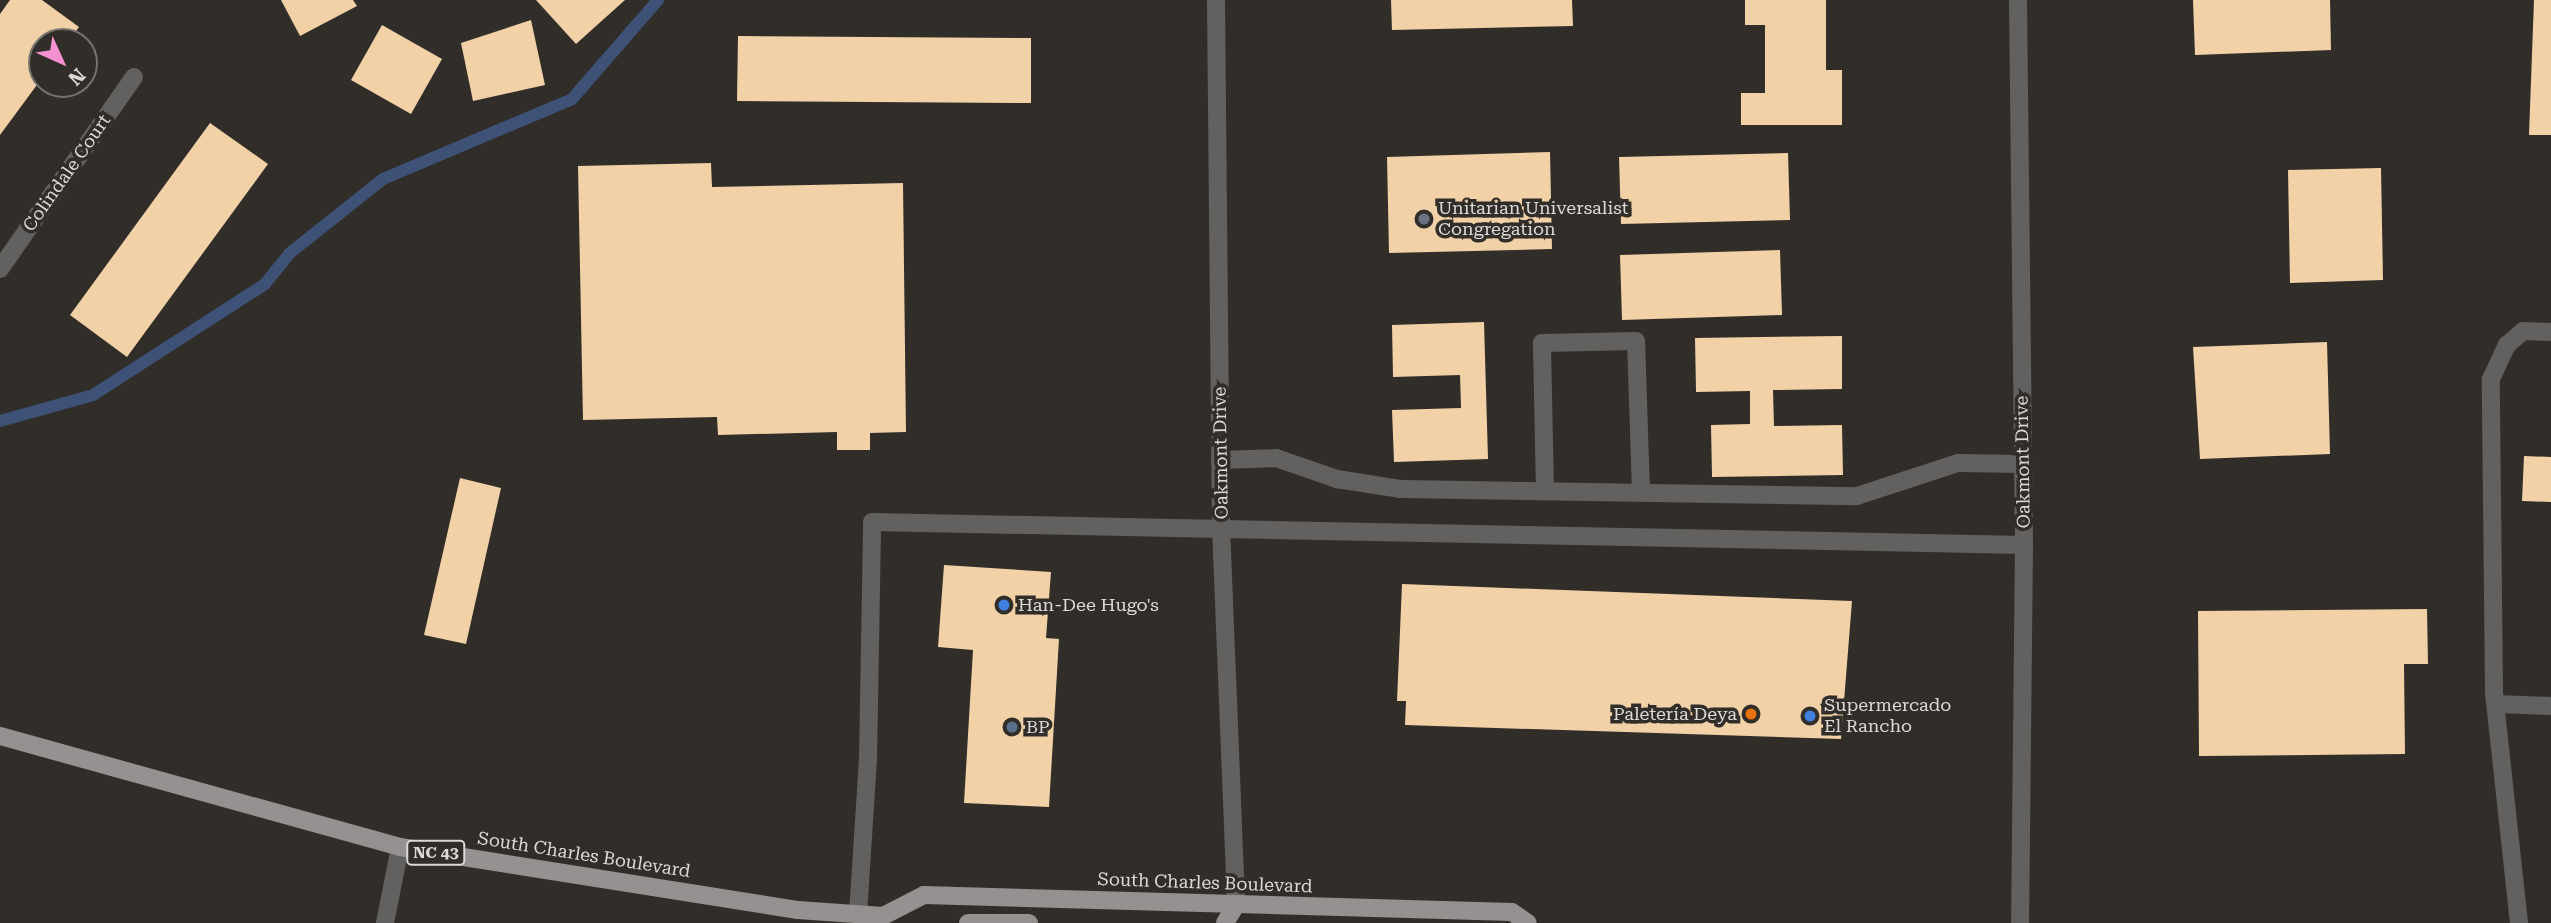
<!DOCTYPE html>
<meta charset="utf-8">
<style>
body{margin:0}
#map{position:relative;width:2551px;height:923px;overflow:hidden;background:#312e2a;font-family:"Roboto Serif",serif}
div>[style]{position:absolute}
[style*='--x']{left:calc(var(--x)*1px);top:calc(var(--y)*1px);width:calc(var(--w)*1px);rotate:calc(var(--a)*1deg)}
.stream>*{height:12px;margin:-6px;padding:0 6px;transform-origin:6px;border-radius:6px;background:#3e5277}
.building>*{inset:0;background:#f2d1a7}
.lane>*{height:18px;margin:-9px;padding:0 9px;transform-origin:9px;border-radius:9px;background:#636060}
.street>*{height:18px;margin:-9px;padding:0 9px;transform-origin:9px;border-radius:9px;background:#636060}
.primary>*{height:18px;margin:-9px;padding:0 9px;transform-origin:9px;border-radius:9px;background:#969191}
.dots>*{width:19px;height:19px;translate:-50% -50%;box-sizing:border-box;border:4px solid #312e2a;border-radius:50%}
span{translate:-50% -50%;white-space:nowrap;text-align:center;line-height:1.15;-webkit-text-stroke:7px #312e2a;paint-order:stroke}
.shield-label span{padding:2px 5px;background:#312e2a;border:2px solid;border-radius:5px;-webkit-text-stroke-width:0}
.shield-label{font-size:16px;color:#dcdad8;font-weight:700}
.street-label{font-size:18px;color:#dcdad8}
.poi-label{font-size:18px;color:#dcdad8}
.left{translate:0 -50%;text-align:left}
.right{translate:-100% -50%;text-align:right}
.north{position:absolute;left:28px;top:28px;width:70px;height:70px;box-sizing:border-box;background:#312e2a;border:2px solid #757370;border-radius:50%;rotate:135deg;font-size:19px;font-weight:700;line-height:28px;text-align:center;color:#dcdad8}
.north::after{content:'';display:block;margin:auto;width:24px;height:32px;background:#f590d1;clip-path:polygon(50% 0,100% 100%,50% 72%,0 100%)}
</style>
<div id="map">
<div class="stream">
<div style="--x:0;--y:421;--w:97;--a:-15.6"></div>
<div style="--x:93;--y:395;--w:203;--a:-32.8"></div>
<div style="--x:264;--y:285;--w:41;--a:-50.9"></div>
<div style="--x:290;--y:253;--w:119;--a:-38.5"></div>
<div style="--x:383;--y:179;--w:205;--a:-22.9"></div>
<div style="--x:572;--y:99;--w:131;--a:-49"></div>
</div>
<div class="building">
<div style="clip-path:polygon(10px 0,42px 0,79px 27px,68px 42px,42px 42px,42px 78px,0 135px,0 14px)"></div>
<div style="clip-path:polygon(281px 0,353px 0,357px 6px,300px 36px)"></div>
<div style="clip-path:polygon(536px 0,625px 0,576px 44px)"></div>
<div style="clip-path:polygon(1391px 0,1572px 0,1573px 26px,1392px 30px)"></div>
<div style="clip-path:polygon(1745px 0,1826px 0,1826px 70px,1842px 70px,1842px 125px,1741px 125px,1741px 93px,1765px 93px,1765px 25px,1745px 25px)"></div>
<div style="clip-path:polygon(2193px 0,2330px 0,2331px 50px,2195px 55px)"></div>
<div style="clip-path:polygon(2534px 0,2551px 0,2551px 135px,2529px 135px)"></div>
<div style="clip-path:polygon(531px 20px,545px 85px,473px 101px,461px 43px)"></div>
<div style="clip-path:polygon(382px 25px,442px 59px,411px 114px,351px 80px)"></div>
<div style="clip-path:polygon(738px 36px,1031px 38px,1031px 103px,737px 101px)"></div>
<div style="clip-path:polygon(210px 123px,268px 164px,127px 357px,70px 315px)"></div>
<div style="clip-path:polygon(1550px 152px,1552px 249px,1389px 253px,1387px 157px)"></div>
<div style="clip-path:polygon(1788px 153px,1790px 220px,1621px 224px,1619px 157px)"></div>
<div style="clip-path:polygon(711px 163px,712px 187px,903px 183px,906px 432px,870px 433px,870px 450px,837px 450px,837px 432px,718px 435px,717px 417px,583px 420px,578px 166px)"></div>
<div style="clip-path:polygon(2381px 168px,2383px 280px,2290px 283px,2288px 170px)"></div>
<div style="clip-path:polygon(1780px 250px,1782px 315px,1622px 320px,1620px 255px)"></div>
<div style="clip-path:polygon(1484px 322px,1488px 459px,1394px 462px,1392px 410px,1461px 408px,1460px 375px,1393px 377px,1392px 325px)"></div>
<div style="clip-path:polygon(1842px 336px,1842px 389px,1773px 390px,1774px 426px,1842px 425px,1843px 475px,1712px 477px,1711px 425px,1750px 424px,1750px 391px,1696px 392px,1695px 338px)"></div>
<div style="clip-path:polygon(2327px 342px,2330px 454px,2200px 459px,2193px 347px)"></div>
<div style="clip-path:polygon(2524px 456px,2551px 457px,2551px 502px,2522px 501px)"></div>
<div style="clip-path:polygon(460px 478px,501px 488px,466px 644px,424px 635px)"></div>
<div style="clip-path:polygon(944px 565px,1051px 572px,1046px 638px,1059px 639px,1049px 807px,964px 803px,973px 650px,938px 647px)"></div>
<div style="clip-path:polygon(1402px 584px,1852px 601px,1841px 739px,1405px 725px,1406px 701px,1397px 701px)"></div>
<div style="clip-path:polygon(2427px 609px,2428px 664px,2404px 664px,2405px 754px,2199px 756px,2198px 611px)"></div>
</div>
<div class="lane">
<div style="--x:0;--y:269;--w:234;--a:-55.1"></div>
<div style="--x:1220;--y:460;--w:56;--a:-2"></div>
<div style="--x:1276;--y:458;--w:65;--a:19"></div>
<div style="--x:1337;--y:479;--w:65;--a:8.9"></div>
<div style="--x:1401;--y:489;--w:456;--a:0.9"></div>
<div style="--x:1857;--y:496;--w:106;--a:-18.1"></div>
<div style="--x:1958;--y:463;--w:65;--a:0.9"></div>
<div style="--x:1545;--y:490;--w:147;--a:-91.2"></div>
<div style="--x:1542;--y:343;--w:94;--a:-1.2"></div>
<div style="--x:1636;--y:341;--w:151;--a:88.1"></div>
<div style="--x:2496;--y:704;--w:55;--a:2.1"></div>
<div style="--x:858;--y:914;--w:155;--a:-86.3"></div>
<div style="--x:868;--y:759;--w:237;--a:-89"></div>
<div style="--x:872;--y:522;--w:1152;--a:1.14"></div>
<div style="--x:2519;--y:923;--w:233;--a:-96.2"></div>
<div style="--x:2494;--y:691;--w:312;--a:-90.6"></div>
<div style="--x:2491;--y:379;--w:38;--a:-65"></div>
<div style="--x:2507;--y:345;--w:21;--a:-41"></div>
<div style="--x:2523;--y:331;--w:28;--a:2"></div>
</div>
<div class="street">
<div style="--x:1216;--y:0;--w:527;--a:89.46"></div>
<div style="--x:1221;--y:527;--w:378;--a:87.7"></div>
<div style="--x:2018;--y:0;--w:545;--a:89.37"></div>
<div style="--x:2024;--y:545;--w:378;--a:90.6"></div>
<div style="--x:385;--y:923;--w:77;--a:-78.8"></div>
</div>
<div class="primary">
<div style="--x:0;--y:736;--w:415;--a:15.5"></div>
<div style="--x:400;--y:847;--w:403;--a:9"></div>
<div style="--x:798;--y:910;--w:85;--a:4"></div>
<div style="--x:883;--y:916;--w:46;--a:-27.1"></div>
<div style="--x:924;--y:895;--w:588;--a:1.66"></div>
<div style="--x:1512;--y:912;--w:19;--a:35"></div>
<div style="--x:968;--y:923;--w:61;--a:0"></div>
<div style="--x:1225;--y:923;--w:21;--a:-59"></div>
</div>
<div class="dots">
<div style="left:1424px;top:219px;background:#6b7280"></div>
<div style="left:1004px;top:605px;background:#3f7fe0"></div>
<div style="left:1751px;top:714px;background:#e8710a"></div>
<div style="left:1810px;top:716px;background:#3f7fe0"></div>
<div style="left:1012px;top:727px;background:#5c6f8a"></div>
</div>
<div class="shield-label">
<span style="left:436px;top:853px">NC 43</span>
</div>
<div class="street-label">
<span style="left:67px;top:173px;rotate:-55deg">Colindale Court</span>
<span style="left:1221px;top:453px;rotate:-91deg">Oakmont Drive</span>
<span style="left:2023px;top:462px;rotate:-91deg">Oakmont Drive</span>
<span style="left:584px;top:855px;rotate:9deg">South Charles Boulevard</span>
<span style="left:1205px;top:883px;rotate:2deg">South Charles Boulevard</span>
</div>
<div class="poi-label">
<span class="left" style="left:1438px;top:219px">Unitarian Universalist<br>Congregation</span>
<span class="left" style="left:1018px;top:605px">Han-Dee Hugo's</span>
<span class="left" style="left:1824px;top:716px">Supermercado<br>El Rancho</span>
<span class="right" style="left:1737px;top:714px">Paletería Deya</span>
<span class="left" style="left:1026px;top:727px">BP</span>
</div>
<div class="north">N</div>
</div>
